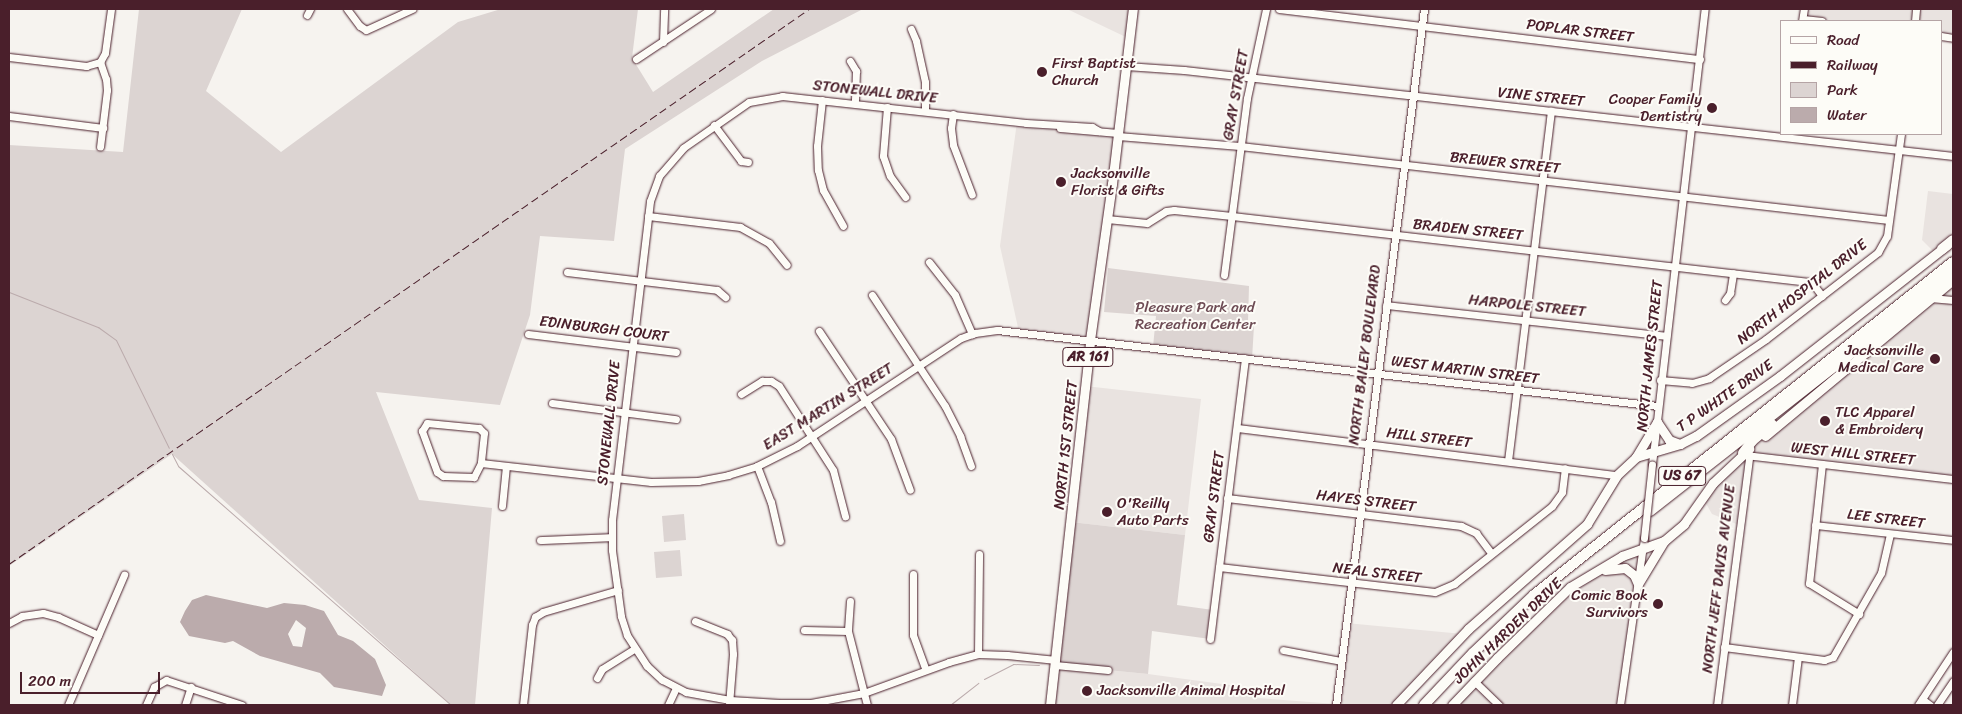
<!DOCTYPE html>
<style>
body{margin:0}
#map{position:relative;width:1962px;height:714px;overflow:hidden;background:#f6f3ef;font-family:Sriracha,sans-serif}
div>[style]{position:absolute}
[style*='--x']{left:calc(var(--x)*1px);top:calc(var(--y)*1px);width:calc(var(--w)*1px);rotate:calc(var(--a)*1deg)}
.built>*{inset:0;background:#e9e3e0}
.green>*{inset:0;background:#dcd4d2}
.water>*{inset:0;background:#bbabac}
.stream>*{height:1px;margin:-0.5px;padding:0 0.5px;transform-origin:0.5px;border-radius:0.5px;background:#bbabac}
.roads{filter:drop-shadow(0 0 1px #4a1f2b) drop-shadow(0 0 1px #4a1f2b)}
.minor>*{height:7px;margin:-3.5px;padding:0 3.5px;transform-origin:3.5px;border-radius:3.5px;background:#fdfcf7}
.major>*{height:9px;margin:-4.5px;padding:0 4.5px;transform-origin:4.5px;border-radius:4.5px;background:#fdfcf7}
.highway>*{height:10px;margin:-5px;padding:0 5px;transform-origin:5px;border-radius:5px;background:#fdfcf7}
.rail>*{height:1px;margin-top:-0.5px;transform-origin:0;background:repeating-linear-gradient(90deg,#4a1f2b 0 8px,transparent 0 12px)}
.bridges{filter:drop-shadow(0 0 1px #4a1f2b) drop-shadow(0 0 1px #4a1f2b)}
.minor-bridge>*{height:7px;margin:-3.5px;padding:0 3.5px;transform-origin:3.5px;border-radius:3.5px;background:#fdfcf7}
.dots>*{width:14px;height:14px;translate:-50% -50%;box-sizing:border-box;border:2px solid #fdfcf7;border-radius:50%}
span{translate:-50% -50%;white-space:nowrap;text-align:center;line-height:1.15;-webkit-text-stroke:4px #fdfcf7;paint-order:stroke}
.shield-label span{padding:1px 4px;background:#fdfcf7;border:1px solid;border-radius:4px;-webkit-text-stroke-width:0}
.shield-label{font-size:14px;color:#4a1f2b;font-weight:700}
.street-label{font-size:15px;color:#4a1f2b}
.poi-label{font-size:15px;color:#4a1f2b}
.left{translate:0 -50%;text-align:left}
.right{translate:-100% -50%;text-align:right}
.park-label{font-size:15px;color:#6e4c55}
.frame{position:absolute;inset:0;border:10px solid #4a1f2b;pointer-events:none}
.legend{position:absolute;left:1780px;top:20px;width:162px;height:115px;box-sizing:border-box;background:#fdfcf7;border:1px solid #b5a4a5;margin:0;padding:6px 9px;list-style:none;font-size:15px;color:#4a1f2b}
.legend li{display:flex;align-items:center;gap:10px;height:25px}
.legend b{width:25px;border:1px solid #b5a4a5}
.scale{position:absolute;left:20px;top:672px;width:140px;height:22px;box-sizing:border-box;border:2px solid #4a1f2b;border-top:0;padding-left:6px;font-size:15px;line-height:18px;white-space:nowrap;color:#4a1f2b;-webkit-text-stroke:4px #fdfcf7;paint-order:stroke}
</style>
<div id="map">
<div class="built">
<div style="clip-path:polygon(1067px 9px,1133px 9px,1130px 39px)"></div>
<div style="clip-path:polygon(1804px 9px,1953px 9px,1953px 38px,1941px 36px,1941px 21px,1822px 21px,1803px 19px)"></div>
<div style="clip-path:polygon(1017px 122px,1118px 133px,1090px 340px,1019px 332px,1000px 246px)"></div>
<div style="clip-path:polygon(1928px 191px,1953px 194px,1953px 239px,1935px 253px,1922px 240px)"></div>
<div style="clip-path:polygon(1953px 280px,1953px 479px,1743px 453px)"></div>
<div style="clip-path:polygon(1085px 386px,1201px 399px,1185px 535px,1071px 522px)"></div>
<div style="clip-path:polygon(1743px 458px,1747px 459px,1739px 525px,1712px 514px,1704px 500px,1714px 484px)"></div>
<div style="clip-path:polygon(1643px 547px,1620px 705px,1499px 705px,1495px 702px,1492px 705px,1452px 705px,1563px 599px)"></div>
<div style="clip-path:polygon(1346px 623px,1463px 634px,1396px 705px,1050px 705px,1055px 665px,1148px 674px,1259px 689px,1258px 698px,1336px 704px)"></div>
</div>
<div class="green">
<div style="clip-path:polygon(139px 9px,242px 9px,206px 91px,281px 152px,458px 22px,501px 9px,638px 9px,632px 58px,653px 92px,774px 9px,863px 9px,762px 61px,625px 149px,614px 241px,540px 236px,530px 315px,500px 405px,376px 392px,419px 500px,492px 508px,475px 705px,451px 705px,172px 454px,9px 566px,9px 145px,123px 152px)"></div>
<div style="clip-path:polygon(1108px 268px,1249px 286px,1248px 322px,1254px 326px,1252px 359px,1153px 347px,1156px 316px,1104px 312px)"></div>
<div style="clip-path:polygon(684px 514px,686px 540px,664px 542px,662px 516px)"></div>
<div style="clip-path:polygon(1071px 522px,1185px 535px,1177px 605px,1213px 610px,1210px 639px,1152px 631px,1148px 674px,1055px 665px)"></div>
<div style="clip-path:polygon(680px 550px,682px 576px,656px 578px,654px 552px)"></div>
</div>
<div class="water">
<div style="clip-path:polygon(evenodd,206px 595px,267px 608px,284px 603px,305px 605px,324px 611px,338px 635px,353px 641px,375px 659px,386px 685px,382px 696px,334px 687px,320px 673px,260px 656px,233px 641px,225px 643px,189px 636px,180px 622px,185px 611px,192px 600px,206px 595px,296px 620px,306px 628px,302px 647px,293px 646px,288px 634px,296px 620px)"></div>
</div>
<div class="stream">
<div style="--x:9;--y:292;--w:96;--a:21.5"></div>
<div style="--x:98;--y:327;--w:22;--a:36"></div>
<div style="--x:116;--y:340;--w:120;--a:63.9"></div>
<div style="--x:172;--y:454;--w:13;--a:63"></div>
<div style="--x:178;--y:466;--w:363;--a:41.2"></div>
<div style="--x:984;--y:679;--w:33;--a:-27"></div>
<div style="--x:1013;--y:664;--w:26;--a:2"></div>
<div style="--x:950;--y:705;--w:36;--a:-38"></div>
</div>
<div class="roads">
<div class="minor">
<div style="--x:347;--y:9;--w:21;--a:53"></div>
<div style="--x:360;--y:26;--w:7;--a:34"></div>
<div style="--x:366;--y:30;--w:51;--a:-24.5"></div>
<div style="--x:1279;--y:9;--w:424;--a:6.8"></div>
<div style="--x:307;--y:15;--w:7;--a:-63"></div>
<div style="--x:1803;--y:19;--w:19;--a:6"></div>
<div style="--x:1802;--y:21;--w:12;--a:-81"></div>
<div style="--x:1915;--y:21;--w:12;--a:-85"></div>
<div style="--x:911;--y:29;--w:13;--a:67"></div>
<div style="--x:916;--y:41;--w:42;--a:77.6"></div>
<div style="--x:925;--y:82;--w:29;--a:90"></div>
<div style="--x:1941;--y:36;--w:12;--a:9"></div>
<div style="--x:663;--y:42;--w:33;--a:-88"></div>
<div style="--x:9;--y:57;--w:78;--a:6.7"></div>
<div style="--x:86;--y:66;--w:15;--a:-16"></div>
<div style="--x:100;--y:62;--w:10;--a:-61"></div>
<div style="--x:105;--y:53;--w:44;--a:-82.2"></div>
<div style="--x:636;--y:59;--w:90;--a:-33.7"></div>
<div style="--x:850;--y:61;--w:12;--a:59"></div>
<div style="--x:856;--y:71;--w:32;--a:92"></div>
<div style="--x:100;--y:62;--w:18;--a:71"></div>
<div style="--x:106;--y:79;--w:11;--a:85"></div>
<div style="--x:107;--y:90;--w:57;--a:97"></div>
<div style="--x:1126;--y:66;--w:58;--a:3.9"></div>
<div style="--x:1184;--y:70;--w:774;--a:6.38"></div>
<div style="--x:822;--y:100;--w:46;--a:96.2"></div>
<div style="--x:817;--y:146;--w:24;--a:88"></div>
<div style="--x:818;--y:170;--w:21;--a:76"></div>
<div style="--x:823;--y:190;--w:41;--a:60.9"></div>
<div style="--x:887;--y:107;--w:49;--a:94.7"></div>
<div style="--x:883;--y:156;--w:21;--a:71"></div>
<div style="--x:890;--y:176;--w:26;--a:54"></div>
<div style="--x:953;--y:114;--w:14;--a:98"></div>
<div style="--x:951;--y:128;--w:17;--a:83"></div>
<div style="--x:953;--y:145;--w:53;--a:69.2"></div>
<div style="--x:9;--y:116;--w:95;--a:7.3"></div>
<div style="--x:714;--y:125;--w:45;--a:53.1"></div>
<div style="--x:741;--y:161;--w:7;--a:8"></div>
<div style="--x:1060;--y:128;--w:58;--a:4.9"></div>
<div style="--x:1118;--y:136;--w:122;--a:4.7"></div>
<div style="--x:1240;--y:146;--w:653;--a:6.5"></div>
<div style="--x:648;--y:216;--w:93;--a:6.8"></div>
<div style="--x:740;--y:227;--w:33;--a:29"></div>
<div style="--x:769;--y:243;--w:28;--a:51"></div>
<div style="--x:1107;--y:219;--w:40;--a:5.7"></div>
<div style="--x:1147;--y:223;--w:22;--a:-32"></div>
<div style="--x:1166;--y:211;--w:8;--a:-7"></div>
<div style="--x:1174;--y:210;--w:58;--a:5.9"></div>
<div style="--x:1232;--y:216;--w:581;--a:6.53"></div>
<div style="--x:1809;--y:282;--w:4;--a:27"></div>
<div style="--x:1813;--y:284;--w:15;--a:53"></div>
<div style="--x:929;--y:262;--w:42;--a:51.8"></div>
<div style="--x:955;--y:295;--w:43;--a:66.4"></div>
<div style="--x:567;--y:272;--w:151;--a:6.8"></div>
<div style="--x:717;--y:290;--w:11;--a:41"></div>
<div style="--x:1224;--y:275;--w:178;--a:-82.6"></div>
<div style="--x:1247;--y:98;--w:91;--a:-77.9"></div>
<div style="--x:872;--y:295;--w:133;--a:56.7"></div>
<div style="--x:945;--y:406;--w:34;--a:63"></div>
<div style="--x:960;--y:436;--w:32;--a:70"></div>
<div style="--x:1930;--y:298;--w:23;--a:5"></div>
<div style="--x:1725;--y:300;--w:9;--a:-54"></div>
<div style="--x:1730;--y:293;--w:20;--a:-81"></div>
<div style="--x:1386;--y:305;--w:282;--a:6.3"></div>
<div style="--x:819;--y:331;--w:130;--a:56.3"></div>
<div style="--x:891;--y:439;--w:54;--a:69.6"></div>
<div style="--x:528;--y:334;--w:149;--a:6.9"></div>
<div style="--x:1660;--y:380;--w:32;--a:5"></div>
<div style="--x:1692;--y:383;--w:18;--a:-16"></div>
<div style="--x:1709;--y:378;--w:69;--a:-34.4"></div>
<div style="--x:1766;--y:339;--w:142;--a:-37.8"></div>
<div style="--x:1878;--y:252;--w:18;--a:-61"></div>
<div style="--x:1887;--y:236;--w:103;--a:-82.2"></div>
<div style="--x:741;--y:394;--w:25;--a:-32"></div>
<div style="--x:762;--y:381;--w:9;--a:0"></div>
<div style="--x:771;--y:381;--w:9;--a:32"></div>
<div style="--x:779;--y:386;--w:100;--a:57.3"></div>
<div style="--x:833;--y:470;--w:48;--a:75.4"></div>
<div style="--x:552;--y:403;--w:125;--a:7.4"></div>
<div style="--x:427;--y:423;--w:52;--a:5.5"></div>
<div style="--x:479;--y:428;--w:7;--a:45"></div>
<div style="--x:484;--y:433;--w:30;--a:96"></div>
<div style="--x:481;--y:463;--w:16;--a:117"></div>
<div style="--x:474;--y:477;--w:31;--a:-178"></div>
<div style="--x:443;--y:476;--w:7;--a:-146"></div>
<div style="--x:437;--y:472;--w:44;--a:-110.1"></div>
<div style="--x:422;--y:431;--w:9;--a:-58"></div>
<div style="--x:1237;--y:428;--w:383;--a:7.1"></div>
<div style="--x:1745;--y:455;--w:209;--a:6.6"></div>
<div style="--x:1508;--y:461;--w:353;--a:-83"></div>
<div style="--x:481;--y:463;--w:171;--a:6.4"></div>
<div style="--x:651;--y:482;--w:47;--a:-1.2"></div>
<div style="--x:698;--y:481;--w:31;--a:-11"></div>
<div style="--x:728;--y:475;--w:30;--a:-17"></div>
<div style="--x:757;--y:466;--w:45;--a:-26.6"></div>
<div style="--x:797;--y:446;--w:196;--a:-33.4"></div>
<div style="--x:961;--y:338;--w:15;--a:-20"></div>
<div style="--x:975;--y:333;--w:22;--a:-8"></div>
<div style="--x:997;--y:330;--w:665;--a:6.56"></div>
<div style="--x:1652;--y:464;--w:458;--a:-83.4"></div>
<div style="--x:1822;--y:464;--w:120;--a:96.2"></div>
<div style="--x:1809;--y:583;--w:59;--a:31.8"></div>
<div style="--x:757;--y:466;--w:39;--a:69"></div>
<div style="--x:771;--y:502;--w:40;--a:77"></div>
<div style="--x:1227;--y:498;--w:236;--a:6.8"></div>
<div style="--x:1461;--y:526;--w:17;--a:25"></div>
<div style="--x:1476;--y:533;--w:25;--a:53"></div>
<div style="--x:502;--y:506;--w:40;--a:-84.3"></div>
<div style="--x:1815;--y:525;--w:139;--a:6.2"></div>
<div style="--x:540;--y:540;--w:71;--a:-2.4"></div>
<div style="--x:1219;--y:567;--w:217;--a:6.6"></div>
<div style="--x:1435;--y:592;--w:21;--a:-23"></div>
<div style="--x:1454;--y:584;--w:125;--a:-38.5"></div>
<div style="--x:1552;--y:506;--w:17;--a:-54"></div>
<div style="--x:1562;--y:492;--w:24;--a:-83"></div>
<div style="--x:913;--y:574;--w:61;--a:90"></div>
<div style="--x:913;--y:635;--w:37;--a:70"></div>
<div style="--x:850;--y:601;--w:30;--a:94"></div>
<div style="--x:848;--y:631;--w:76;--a:75.6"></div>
<div style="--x:695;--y:621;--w:35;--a:22"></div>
<div style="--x:727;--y:634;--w:8;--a:50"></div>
<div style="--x:732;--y:640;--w:14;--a:86"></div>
<div style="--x:733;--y:654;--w:51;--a:94.5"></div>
<div style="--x:9;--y:623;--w:15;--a:-28"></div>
<div style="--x:22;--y:616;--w:21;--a:-8"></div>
<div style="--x:43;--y:613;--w:16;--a:15"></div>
<div style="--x:58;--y:617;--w:44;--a:24.2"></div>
<div style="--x:804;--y:630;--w:44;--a:1.3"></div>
<div style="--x:1210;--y:639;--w:283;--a:-82.9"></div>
<div style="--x:1724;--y:647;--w:101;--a:7.4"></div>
<div style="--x:1824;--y:660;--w:9;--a:-18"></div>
<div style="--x:1833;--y:657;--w:97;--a:-60.3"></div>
<div style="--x:1881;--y:573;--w:40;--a:-77"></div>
<div style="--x:1283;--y:650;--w:59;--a:10.7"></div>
<div style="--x:978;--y:654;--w:100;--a:-89.4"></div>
<div style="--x:1056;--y:660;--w:49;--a:-174.2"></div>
<div style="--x:1007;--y:655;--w:29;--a:-178"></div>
<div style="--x:978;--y:654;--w:30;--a:165"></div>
<div style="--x:949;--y:662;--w:90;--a:160"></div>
<div style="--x:864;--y:693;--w:54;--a:169.3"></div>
<div style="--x:811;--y:703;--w:32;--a:180"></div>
<div style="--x:779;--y:703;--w:49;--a:-176.5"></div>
<div style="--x:730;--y:700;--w:45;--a:-169.7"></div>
<div style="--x:686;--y:692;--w:27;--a:-153"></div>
<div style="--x:662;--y:680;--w:21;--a:-137"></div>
<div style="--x:647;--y:666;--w:37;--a:-123"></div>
<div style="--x:627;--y:635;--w:20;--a:-108"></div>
<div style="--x:621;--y:616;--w:67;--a:-97.8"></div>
<div style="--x:612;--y:550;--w:30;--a:-90"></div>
<div style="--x:612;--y:520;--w:321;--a:-83.2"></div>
<div style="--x:650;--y:201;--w:27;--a:-70"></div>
<div style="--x:659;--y:176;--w:37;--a:-49"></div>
<div style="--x:683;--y:148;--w:80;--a:-34.9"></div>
<div style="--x:749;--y:102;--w:34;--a:-10"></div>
<div style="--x:782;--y:96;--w:245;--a:6.3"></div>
<div style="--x:1026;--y:123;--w:66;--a:3.5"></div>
<div style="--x:1092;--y:127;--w:8;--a:30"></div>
<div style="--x:1055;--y:665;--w:53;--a:5.4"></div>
<div style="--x:597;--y:678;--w:10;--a:-61"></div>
<div style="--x:602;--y:669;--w:38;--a:-32"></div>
<div style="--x:1474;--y:681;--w:35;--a:44"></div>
<div style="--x:1922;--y:699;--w:10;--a:37"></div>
<div style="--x:68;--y:705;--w:142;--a:-66.7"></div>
<div style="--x:146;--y:705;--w:20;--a:-66"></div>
<div style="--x:154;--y:687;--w:14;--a:-30"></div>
<div style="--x:166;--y:680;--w:80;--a:18.2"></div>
<div style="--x:185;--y:705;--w:19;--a:-72"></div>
<div style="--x:523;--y:705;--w:81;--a:-83.6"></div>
<div style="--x:532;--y:625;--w:9;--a:-69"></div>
<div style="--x:535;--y:617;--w:9;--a:-32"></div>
<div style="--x:543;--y:612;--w:78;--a:-16.3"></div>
<div style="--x:668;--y:705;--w:19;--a:-65"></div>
<div style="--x:1336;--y:705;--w:702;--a:-82.79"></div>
<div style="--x:1620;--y:705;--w:169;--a:-81.8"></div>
<div style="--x:1717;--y:705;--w:250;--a:-82.6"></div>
<div style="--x:1792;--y:705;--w:48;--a:-82.9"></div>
<div style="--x:1918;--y:705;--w:64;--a:-56.6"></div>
<div style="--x:1937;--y:705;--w:29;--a:-56"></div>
</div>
<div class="major">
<div style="--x:1657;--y:422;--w:22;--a:56"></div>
<div style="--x:1669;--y:440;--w:12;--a:20"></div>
<div style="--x:1765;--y:436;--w:244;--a:-39.7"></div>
<div style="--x:1636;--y:457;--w:41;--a:-59"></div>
<div style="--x:1605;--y:570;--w:20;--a:-6"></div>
<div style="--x:1625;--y:568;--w:11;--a:38"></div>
<div style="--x:1634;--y:575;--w:10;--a:66"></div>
<div style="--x:1638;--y:584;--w:50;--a:-58.8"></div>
<div style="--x:1050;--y:705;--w:367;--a:-83.7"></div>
<div style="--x:1090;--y:340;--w:158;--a:-82"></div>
<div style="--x:1112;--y:184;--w:176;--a:-83.2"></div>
<div style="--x:1396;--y:705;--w:105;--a:-46.5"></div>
<div style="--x:1468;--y:629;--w:159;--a:-41.4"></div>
<div style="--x:1587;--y:524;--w:57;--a:-58.5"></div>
<div style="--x:1617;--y:475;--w:26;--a:-43"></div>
<div style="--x:1636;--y:457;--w:46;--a:-16.5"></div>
<div style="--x:1680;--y:444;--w:18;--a:-27"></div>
<div style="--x:1696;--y:436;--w:103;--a:-35.5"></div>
<div style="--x:1780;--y:376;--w:212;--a:-38.1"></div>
<div style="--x:1452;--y:705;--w:65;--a:-46.2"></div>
<div style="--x:1497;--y:658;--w:102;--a:-44.2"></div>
<div style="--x:1570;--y:587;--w:61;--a:-30.8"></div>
<div style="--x:1622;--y:556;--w:45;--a:-19.7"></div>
<div style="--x:1664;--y:541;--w:26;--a:-40"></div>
<div style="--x:1684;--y:524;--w:50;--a:-54.7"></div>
<div style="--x:1713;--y:483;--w:50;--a:-43.4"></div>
</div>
<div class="highway">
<div style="--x:1942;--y:249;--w:14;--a:-39"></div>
<div style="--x:1743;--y:453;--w:15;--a:-53"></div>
<div style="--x:1752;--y:441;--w:26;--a:-40"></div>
<div style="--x:1650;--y:511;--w:385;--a:-38.1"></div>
<div style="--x:1424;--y:705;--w:71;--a:-46.7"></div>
<div style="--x:1473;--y:653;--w:84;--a:-43.6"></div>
<div style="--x:1534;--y:595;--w:535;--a:-38.48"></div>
</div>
</div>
<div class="rail">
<div style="--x:9;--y:564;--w:974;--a:-34.75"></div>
</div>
<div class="bridges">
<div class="minor-bridge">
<div style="--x:1644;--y:538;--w:74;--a:-83.8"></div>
</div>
</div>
<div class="dots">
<div style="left:1042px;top:72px;background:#4a1f2b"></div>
<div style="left:1712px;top:108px;background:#4a1f2b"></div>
<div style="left:1061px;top:182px;background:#4a1f2b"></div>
<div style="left:1935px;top:359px;background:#4a1f2b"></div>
<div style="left:1825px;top:421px;background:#4a1f2b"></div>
<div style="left:1107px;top:512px;background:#4a1f2b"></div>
<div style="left:1658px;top:604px;background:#4a1f2b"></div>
<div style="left:1087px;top:691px;background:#4a1f2b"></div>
</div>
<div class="shield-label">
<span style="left:1088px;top:357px">AR 161</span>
<span style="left:1682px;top:476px">US 67</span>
</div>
<div class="street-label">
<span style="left:1580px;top:31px;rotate:7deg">POPLAR STREET</span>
<span style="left:875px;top:92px;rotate:6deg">STONEWALL DRIVE</span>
<span style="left:1236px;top:95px;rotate:-80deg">GRAY STREET</span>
<span style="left:1541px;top:97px;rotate:6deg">VINE STREET</span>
<span style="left:1505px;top:163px;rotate:6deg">BREWER STREET</span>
<span style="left:1468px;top:230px;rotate:6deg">BRADEN STREET</span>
<span style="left:1802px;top:292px;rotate:-38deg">NORTH HOSPITAL DRIVE</span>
<span style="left:1527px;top:306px;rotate:6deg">HARPOLE STREET</span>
<span style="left:604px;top:329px;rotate:7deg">EDINBURGH COURT</span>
<span style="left:1365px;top:355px;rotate:-83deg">NORTH BAILEY BOULEVARD</span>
<span style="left:1650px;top:356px;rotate:-84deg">NORTH JAMES STREET</span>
<span style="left:1465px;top:370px;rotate:7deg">WEST MARTIN STREET</span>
<span style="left:1725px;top:396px;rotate:-35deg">T P WHITE DRIVE</span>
<span style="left:828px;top:407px;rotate:-32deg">EAST MARTIN STREET</span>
<span style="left:609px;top:423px;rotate:-84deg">STONEWALL DRIVE</span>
<span style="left:1429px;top:438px;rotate:7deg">HILL STREET</span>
<span style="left:1066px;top:445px;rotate:-84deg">NORTH 1ST STREET</span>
<span style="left:1853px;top:454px;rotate:6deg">WEST HILL STREET</span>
<span style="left:1214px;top:497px;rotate:-83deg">GRAY STREET</span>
<span style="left:1366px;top:501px;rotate:7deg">HAYES STREET</span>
<span style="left:1886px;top:519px;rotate:7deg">LEE STREET</span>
<span style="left:1377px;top:573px;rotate:7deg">NEAL STREET</span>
<span style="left:1719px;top:579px;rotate:-83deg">NORTH JEFF DAVIS AVENUE</span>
<span style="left:1508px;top:631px;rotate:-44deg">JOHN HARDEN DRIVE</span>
</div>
<div class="poi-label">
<span class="left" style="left:1052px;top:72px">First Baptist<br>Church</span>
<span class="right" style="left:1702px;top:108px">Cooper Family<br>Dentistry</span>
<span class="left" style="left:1071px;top:182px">Jacksonville<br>Florist &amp; Gifts</span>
<span class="right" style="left:1924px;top:359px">Jacksonville<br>Medical Care</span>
<span class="left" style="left:1835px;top:421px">TLC Apparel<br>&amp; Embroidery</span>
<span class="left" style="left:1117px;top:512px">O'Reilly<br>Auto Parts</span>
<span class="right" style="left:1648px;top:604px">Comic Book<br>Survivors</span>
<span class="left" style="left:1097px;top:691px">Jacksonville Animal Hospital</span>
</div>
<div class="park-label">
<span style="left:1195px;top:316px">Pleasure Park and<br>Recreation Center</span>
</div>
<div class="frame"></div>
<ul class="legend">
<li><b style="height:6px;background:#fdfcf7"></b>Road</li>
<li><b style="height:6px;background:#4a1f2b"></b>Railway</li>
<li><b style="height:14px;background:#dcd4d2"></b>Park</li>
<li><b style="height:14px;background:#bbabac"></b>Water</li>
</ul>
<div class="scale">200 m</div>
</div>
